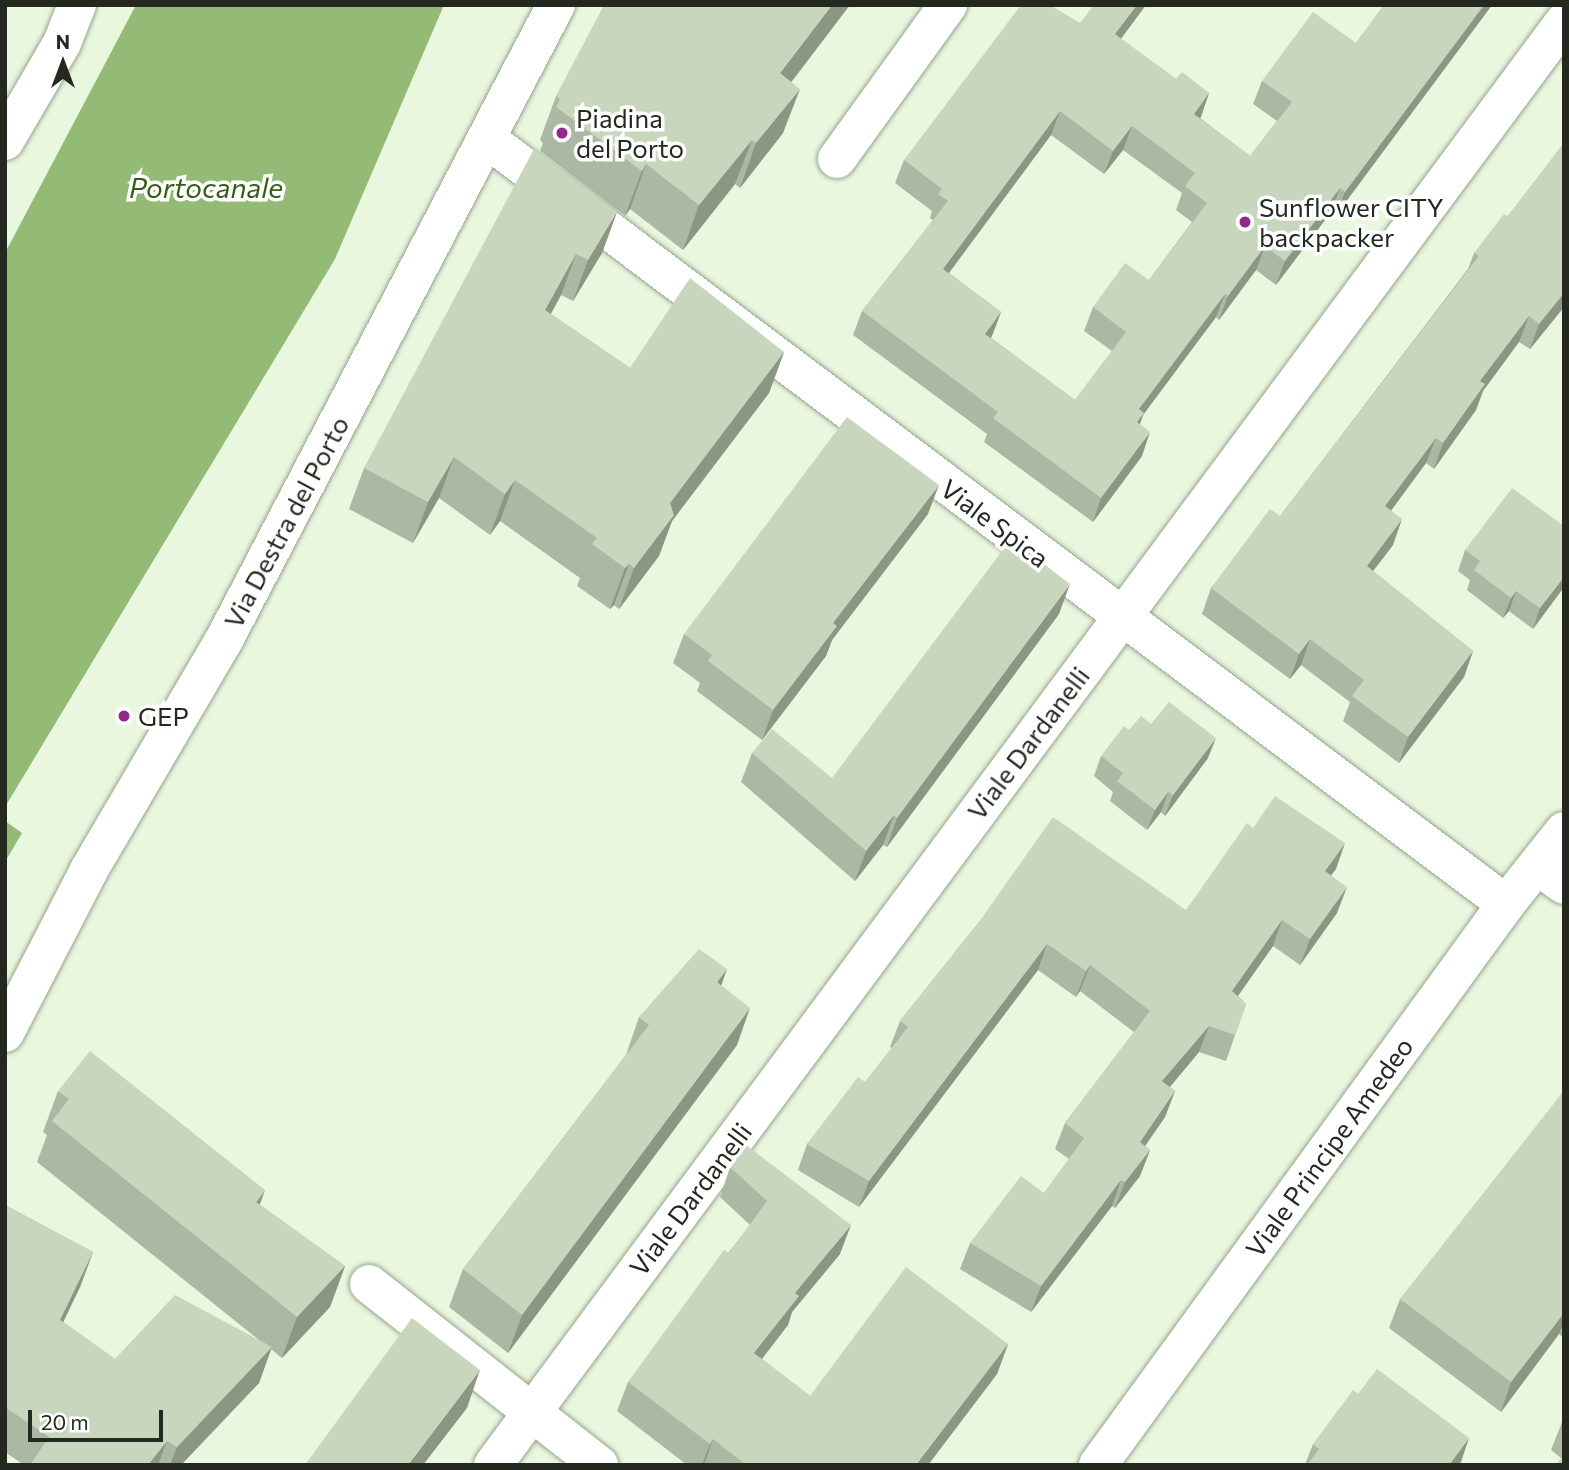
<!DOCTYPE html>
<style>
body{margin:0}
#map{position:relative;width:1569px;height:1470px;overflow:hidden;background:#e8f7de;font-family:Commissioner,sans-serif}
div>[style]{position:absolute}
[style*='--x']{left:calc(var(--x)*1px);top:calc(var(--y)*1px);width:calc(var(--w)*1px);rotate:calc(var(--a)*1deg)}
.water>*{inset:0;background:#93bb75}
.roads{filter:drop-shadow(0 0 2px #96a48d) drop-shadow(0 0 2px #96a48d)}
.minor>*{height:38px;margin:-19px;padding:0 19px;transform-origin:19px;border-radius:19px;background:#fff}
.tertiary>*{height:38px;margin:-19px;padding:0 19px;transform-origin:19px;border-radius:19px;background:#fff}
.wall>*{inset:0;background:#abb8a3}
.shaded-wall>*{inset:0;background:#8b9684}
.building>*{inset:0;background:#c7d6bd}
.dots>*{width:19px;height:19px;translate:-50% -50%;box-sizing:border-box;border:4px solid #fefefe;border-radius:50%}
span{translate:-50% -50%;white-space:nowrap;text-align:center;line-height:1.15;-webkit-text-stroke:7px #fefefe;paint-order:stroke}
.poi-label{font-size:26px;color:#23291f}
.left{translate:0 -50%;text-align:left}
.street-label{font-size:26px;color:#23291f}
.water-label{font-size:28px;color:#395d16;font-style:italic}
.frame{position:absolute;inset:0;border:7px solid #23291f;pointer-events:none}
.north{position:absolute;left:28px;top:28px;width:70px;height:70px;-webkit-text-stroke:5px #fefefe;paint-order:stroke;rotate:0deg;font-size:19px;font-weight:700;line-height:28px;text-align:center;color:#23291f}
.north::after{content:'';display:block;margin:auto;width:24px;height:32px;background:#23291f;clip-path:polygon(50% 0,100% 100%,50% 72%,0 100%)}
.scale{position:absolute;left:28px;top:1410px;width:135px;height:32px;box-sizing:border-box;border:4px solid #23291f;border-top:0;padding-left:9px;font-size:21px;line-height:24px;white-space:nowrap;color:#23291f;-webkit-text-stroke:5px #fefefe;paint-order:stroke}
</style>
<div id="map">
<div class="water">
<div style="clip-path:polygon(136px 5px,444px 5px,335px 259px,5px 807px,5px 253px)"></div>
<div style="clip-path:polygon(5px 821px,22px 833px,5px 862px)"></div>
</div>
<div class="roads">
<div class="minor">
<div style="--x:487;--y:139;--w:1274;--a:36.9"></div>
<div style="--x:5;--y:141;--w:113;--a:-59.8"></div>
<div style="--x:62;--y:43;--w:41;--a:-68.5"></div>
<div style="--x:837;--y:159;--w:190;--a:-54.2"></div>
<div style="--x:1538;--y:866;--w:32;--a:36"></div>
<div style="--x:369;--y:1284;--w:293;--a:38.2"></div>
<div style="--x:493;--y:1465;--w:1797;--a:-53.42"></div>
</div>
<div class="tertiary">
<div style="--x:5;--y:1033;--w:183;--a:-62.7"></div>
<div style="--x:89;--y:870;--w:267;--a:-59.6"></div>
<div style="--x:224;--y:640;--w:717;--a:-62.4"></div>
<div style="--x:1098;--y:1465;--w:694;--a:-53.97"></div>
<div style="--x:1506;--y:904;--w:93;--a:-51.5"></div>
</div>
</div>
<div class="wall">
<div style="clip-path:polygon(evenodd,1146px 5px,1121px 39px,1176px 79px,1209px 93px,1200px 118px,1250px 156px,1277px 121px,1253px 104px,1262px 81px,1356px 43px,1384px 5px,1492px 5px,1336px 215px,1331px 212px,1276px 285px,1256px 270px,1219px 320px,1216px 317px,1143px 415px,1140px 424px,1142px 456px,1093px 522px,984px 442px,987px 434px,853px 335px,862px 311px,933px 220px,930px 218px,932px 211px,895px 183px,904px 160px,1080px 23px,1146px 5px,1051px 135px,1104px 174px,1123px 150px,1182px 193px,1176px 210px,1192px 222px,1149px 280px,1093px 307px,1084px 331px,1112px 351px,1075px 400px,991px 338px,1001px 312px,949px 273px,1051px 135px)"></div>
<div style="clip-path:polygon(791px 82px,783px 133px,740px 188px,735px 184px,683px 250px,630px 209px,625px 216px,540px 151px,543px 143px,540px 140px,556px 96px)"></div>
<div style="clip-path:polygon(1564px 143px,1564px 307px,1530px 349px,1519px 342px,1483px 391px,1476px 410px,1434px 469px,1426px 463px,1391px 511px,1393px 545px,1373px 571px,1473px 651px,1464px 677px,1399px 763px,1343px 721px,1350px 702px,1301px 665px,1290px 679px,1202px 614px,1211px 588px,1280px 516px,1468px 269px,1474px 253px,1508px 216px)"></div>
<div style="clip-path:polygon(617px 212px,602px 253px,573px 301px,561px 295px,551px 314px,630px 368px,784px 352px,769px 393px,672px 521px,659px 556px,619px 609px,614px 605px,610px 609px,577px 586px,580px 578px,500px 521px,490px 535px,439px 498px,413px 543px,349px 509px,364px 468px)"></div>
<div style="clip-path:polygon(928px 514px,832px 640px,826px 656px,762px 740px,697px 691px,700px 683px,673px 663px,684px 634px)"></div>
<div style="clip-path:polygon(1564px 526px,1564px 587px,1533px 629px,1509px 611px,1503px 618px,1467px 590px,1470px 580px,1458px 571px,1465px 550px)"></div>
<div style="clip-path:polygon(1059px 614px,887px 847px,883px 845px,855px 881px,741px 782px,752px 753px,832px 778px)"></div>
<div style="clip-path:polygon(1151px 724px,1208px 758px,1165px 816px,1161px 812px,1147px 830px,1110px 801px,1113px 792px,1094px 776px,1101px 756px,1129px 730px)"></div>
<div style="clip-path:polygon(1253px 828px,1336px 869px,1331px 875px,1337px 913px,1300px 965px,1273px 946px,1238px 996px,1246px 1004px,1226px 1061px,1199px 1052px,1170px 1087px,1175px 1091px,1165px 1117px,1145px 1146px,1150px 1150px,1140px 1176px,1115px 1208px,1112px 1206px,1031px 1312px,960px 1269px,970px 1243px,1044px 1193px,1069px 1159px,1055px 1149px,1065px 1123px,1134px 1032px,1080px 991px,1076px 997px,1038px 970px,859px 1207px,798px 1170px,807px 1144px,865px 1082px,892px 1048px,890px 1047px,900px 1021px,979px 922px,1186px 910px)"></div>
<div style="clip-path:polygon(721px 986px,737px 1045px,508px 1353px,449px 1307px,463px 1269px,626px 1055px,639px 1017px)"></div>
<div style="clip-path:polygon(58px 1091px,260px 1205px,345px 1266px,330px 1307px,282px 1358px,271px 1349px,259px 1383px,181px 1465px,24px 1465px,5px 1452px,5px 1205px,93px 1252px,80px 1287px,63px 1322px,115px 1359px,259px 1340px,37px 1162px,47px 1135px,43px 1132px)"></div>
<div style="clip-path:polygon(1564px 1095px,1564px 1338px,1559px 1334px,1501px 1412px,1389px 1328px,1400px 1299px)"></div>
<div style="clip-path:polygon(730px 1167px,840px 1254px,792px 1312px,788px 1325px,762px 1359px,810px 1396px,1008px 1344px,997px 1374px,928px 1465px,687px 1465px,617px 1411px,628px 1382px,750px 1225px,720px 1197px)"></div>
<div style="clip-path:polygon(1564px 1417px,1564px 1465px,1561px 1458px,1551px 1450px)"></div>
<div style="clip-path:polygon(1313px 1444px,1460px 1465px,1305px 1465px)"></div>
</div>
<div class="shaded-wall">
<div style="clip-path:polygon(832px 5px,850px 5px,764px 118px,780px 73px)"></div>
<div style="clip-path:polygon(1137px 5px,1146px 5px,1106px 58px,1115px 34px)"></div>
<div style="clip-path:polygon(1484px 5px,1492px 5px,1336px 215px,1345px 192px)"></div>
<div style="clip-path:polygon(800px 89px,783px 133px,740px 188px,756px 143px)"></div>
<div style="clip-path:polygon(1209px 93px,1201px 117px,1186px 137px,1194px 114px)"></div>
<div style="clip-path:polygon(1060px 111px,1051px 135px,934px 293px,943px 269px)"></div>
<div style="clip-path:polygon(1132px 126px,1123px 150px,1104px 174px,1113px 151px)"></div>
<div style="clip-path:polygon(752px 140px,735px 184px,683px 250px,699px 205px)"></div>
<div style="clip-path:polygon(646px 164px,630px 209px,625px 216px,642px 171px)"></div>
<div style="clip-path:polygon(1340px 188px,1331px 212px,1276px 285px,1285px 261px)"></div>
<div style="clip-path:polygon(617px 212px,602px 253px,573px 301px,588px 260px)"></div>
<div style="clip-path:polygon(1265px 246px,1256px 270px,1219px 320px,1228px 296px)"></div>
<div style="clip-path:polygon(576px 254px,561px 295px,530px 351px,545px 310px)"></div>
<div style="clip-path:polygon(1564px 293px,1564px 307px,1530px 349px,1539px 324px)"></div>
<div style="clip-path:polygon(1225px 294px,1216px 317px,1143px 415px,1135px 437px,1139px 409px)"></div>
<div style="clip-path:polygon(1001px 312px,992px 336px,977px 357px,985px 334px)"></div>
<div style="clip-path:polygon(1529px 316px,1519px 342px,1483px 391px,1476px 410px,1434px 469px,1443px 443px,1480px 381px)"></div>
<div style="clip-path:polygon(784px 352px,769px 393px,672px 521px,659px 556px,619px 609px,634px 568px,670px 503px)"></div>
<div style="clip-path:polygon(1150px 432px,1142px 456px,1093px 522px,1101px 498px)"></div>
<div style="clip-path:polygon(1436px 438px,1426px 463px,1375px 532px,1385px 506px)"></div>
<div style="clip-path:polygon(454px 457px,439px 498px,413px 543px,428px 502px)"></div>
<div style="clip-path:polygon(515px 480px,500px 521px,490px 535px,505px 494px)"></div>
<div style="clip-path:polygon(939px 485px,928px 514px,832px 640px,826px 656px,762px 740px,773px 710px,833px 623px)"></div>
<div style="clip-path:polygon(1402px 519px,1393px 545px,1357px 592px,1367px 566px)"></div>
<div style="clip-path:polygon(629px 564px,614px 605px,610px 609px,625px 568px)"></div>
<div style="clip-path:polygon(1564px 577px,1564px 587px,1533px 629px,1540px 608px)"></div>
<div style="clip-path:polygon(1070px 584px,1059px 614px,887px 847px,897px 818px)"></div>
<div style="clip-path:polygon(1516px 591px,1509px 611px,1503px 618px,1511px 598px)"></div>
<div style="clip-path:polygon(1310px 639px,1301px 665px,1290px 679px,1299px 654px)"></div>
<div style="clip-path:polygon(1473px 651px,1464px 677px,1399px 763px,1408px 737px)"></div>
<div style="clip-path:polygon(1216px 738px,1208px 758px,1165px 816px,1173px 795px)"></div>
<div style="clip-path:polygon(1168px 792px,1161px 812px,1147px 830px,1155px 810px)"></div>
<div style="clip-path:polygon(894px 815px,883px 845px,855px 881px,866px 851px)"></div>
<div style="clip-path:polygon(1345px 843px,1336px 869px,1315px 897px,1325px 871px)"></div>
<div style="clip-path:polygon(1347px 887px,1337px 913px,1300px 965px,1310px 939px)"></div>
<div style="clip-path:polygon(1282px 920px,1273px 946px,1223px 1017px,1232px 991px)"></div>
<div style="clip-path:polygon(1047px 944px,1038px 970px,859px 1207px,869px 1181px)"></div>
<div style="clip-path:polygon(1090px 965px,1080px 991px,1076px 997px,1086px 971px)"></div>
<div style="clip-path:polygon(727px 969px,714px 1007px,717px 982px)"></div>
<div style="clip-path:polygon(750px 1008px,737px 1045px,508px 1353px,522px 1315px)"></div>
<div style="clip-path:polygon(1209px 1026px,1199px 1052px,1153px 1107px,1162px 1081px)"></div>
<div style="clip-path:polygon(1175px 1091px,1165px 1117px,1130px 1168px,1140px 1142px)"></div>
<div style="clip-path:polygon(1150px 1150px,1140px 1176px,1115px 1208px,1125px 1182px)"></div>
<div style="clip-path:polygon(1121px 1180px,1112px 1206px,1031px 1312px,1041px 1286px)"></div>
<div style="clip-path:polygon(265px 1190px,250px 1232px,256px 1202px)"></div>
<div style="clip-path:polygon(851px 1225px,840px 1254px,792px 1312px,788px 1325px,743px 1383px,754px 1353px,795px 1293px)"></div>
<div style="clip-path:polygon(93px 1252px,80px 1287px,47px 1356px,60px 1320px)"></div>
<div style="clip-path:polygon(345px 1266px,330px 1307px,282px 1358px,297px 1317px)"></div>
<div style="clip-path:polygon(1564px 1313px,1564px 1321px,1559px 1334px,1501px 1412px,1511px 1382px)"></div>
<div style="clip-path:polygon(1008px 1344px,997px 1374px,928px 1465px,916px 1465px)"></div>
<div style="clip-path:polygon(272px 1347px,259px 1383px,181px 1465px,170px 1465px,177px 1447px)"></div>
<div style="clip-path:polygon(480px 1370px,467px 1408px,423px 1465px,408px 1465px)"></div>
<div style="clip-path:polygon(1469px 1438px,1460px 1465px,1449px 1465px)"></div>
<div style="clip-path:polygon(713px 1439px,704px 1465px,702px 1465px,710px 1444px)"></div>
<div style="clip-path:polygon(167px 1441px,158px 1465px,148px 1465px)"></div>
</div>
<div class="building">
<div style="clip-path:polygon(604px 5px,832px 5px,780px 73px,800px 89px,756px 143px,752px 140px,699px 205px,646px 164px,642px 171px,556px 107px,560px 99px,556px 96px)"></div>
<div style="clip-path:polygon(evenodd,1021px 5px,1050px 5px,1080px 23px,1094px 5px,1137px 5px,1115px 34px,1176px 79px,1182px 72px,1209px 93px,1194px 114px,1250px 156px,1292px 102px,1262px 81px,1313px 12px,1356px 43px,1384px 5px,1484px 5px,1345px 192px,1340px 188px,1285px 261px,1265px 246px,1228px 296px,1225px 294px,1139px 409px,1144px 413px,1137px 422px,1150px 432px,1101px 498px,993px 418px,998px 412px,862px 311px,948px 201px,938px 194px,942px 189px,904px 160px,1021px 5px,1060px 111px,1113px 151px,1132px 126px,1195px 173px,1185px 186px,1207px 203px,1149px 280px,1125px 263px,1093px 307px,1126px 332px,1075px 400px,985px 334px,1001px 312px,943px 269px,1060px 111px)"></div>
<div style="clip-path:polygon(1564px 143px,1564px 293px,1539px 324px,1529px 316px,1480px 381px,1485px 384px,1443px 443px,1436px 438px,1385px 506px,1402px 519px,1367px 566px,1473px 651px,1408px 737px,1352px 696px,1364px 680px,1310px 639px,1299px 654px,1211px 588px,1270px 509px,1280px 516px,1479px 256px,1474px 253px,1504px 214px,1508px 216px)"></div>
<div style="clip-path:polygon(534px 149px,617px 212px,588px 260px,576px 254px,545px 310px,630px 368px,690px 278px,784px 352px,670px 503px,674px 515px,634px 568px,629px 564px,625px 568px,592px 544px,597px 538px,515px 480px,505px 494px,454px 457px,428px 502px,364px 468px)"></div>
<div style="clip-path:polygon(847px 417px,939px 485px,833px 623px,837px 626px,773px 710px,708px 661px,712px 655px,684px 634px)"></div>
<div style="clip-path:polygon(1512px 488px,1564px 526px,1564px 577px,1540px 608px,1516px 591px,1511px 598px,1474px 570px,1480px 561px,1465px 550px)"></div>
<div style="clip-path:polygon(1011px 539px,1070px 584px,897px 818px,894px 815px,866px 851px,752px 753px,772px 729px,832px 778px)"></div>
<div style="clip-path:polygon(1169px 702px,1216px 738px,1173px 795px,1168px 792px,1155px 810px,1117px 781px,1123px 773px,1101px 756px,1124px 726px,1129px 730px,1141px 716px,1151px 724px)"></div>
<div style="clip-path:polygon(1275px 796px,1345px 843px,1325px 871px,1347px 887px,1310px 939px,1282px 920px,1232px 991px,1246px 1004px,1235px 1035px,1209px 1026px,1162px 1081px,1175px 1091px,1140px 1142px,1150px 1150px,1125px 1182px,1121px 1180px,1041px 1286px,970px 1243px,1021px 1176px,1044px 1193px,1084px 1138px,1065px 1123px,1150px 1011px,1090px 965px,1086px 971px,1047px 944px,869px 1181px,807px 1144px,858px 1077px,865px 1082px,908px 1027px,900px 1021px,979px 922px,1053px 817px,1186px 910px,1247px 823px,1253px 828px)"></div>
<div style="clip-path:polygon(699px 949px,727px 969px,717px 982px,750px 1008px,522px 1315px,463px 1269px,649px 1025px,639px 1017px)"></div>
<div style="clip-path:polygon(90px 1051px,265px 1190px,256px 1202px,345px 1266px,297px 1317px,52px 1121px,69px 1099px,58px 1091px)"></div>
<div style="clip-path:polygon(1562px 1093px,1564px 1095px,1564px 1313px,1511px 1382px,1400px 1299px)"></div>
<div style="clip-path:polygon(746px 1145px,851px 1225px,795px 1293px,799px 1296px,754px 1353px,810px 1396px,906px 1267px,1008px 1344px,916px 1465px,746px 1465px,713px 1439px,710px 1444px,628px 1382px,724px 1250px,729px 1253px,767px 1201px,730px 1167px)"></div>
<div style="clip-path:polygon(5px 1205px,93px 1252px,60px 1320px,115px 1359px,175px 1295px,272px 1347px,177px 1447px,167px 1441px,148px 1465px,30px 1465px,49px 1437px,5px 1407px)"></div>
<div style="clip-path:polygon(412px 1318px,480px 1370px,408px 1465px,305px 1465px)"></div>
<div style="clip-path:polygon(1377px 1369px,1469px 1438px,1449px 1465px,1307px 1465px,1319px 1449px,1313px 1444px,1353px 1390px,1358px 1394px)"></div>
<div style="clip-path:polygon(1564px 1455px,1564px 1465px,1555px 1465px)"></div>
</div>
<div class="dots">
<div style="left:562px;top:133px;background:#942789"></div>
<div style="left:1245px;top:222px;background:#942789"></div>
<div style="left:124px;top:716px;background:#942789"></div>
</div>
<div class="poi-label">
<span class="left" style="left:576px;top:133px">Piadina<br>del Porto</span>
<span class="left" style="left:1259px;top:222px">Sunflower CITY<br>backpacker</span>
<span class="left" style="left:138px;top:716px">GEP</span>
</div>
<div class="street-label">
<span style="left:286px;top:522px;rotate:-62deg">Via Destra del Porto</span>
<span style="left:995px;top:523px;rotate:37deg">Viale Spica</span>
<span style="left:1028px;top:743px;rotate:-53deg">Viale Dardanelli</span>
<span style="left:1329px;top:1147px;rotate:-54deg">Viale Principe Amedeo</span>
<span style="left:690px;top:1199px;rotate:-53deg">Viale Dardanelli</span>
</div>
<div class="water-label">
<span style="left:206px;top:187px">Portocanale</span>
</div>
<div class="frame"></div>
<div class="north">N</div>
<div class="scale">20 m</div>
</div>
